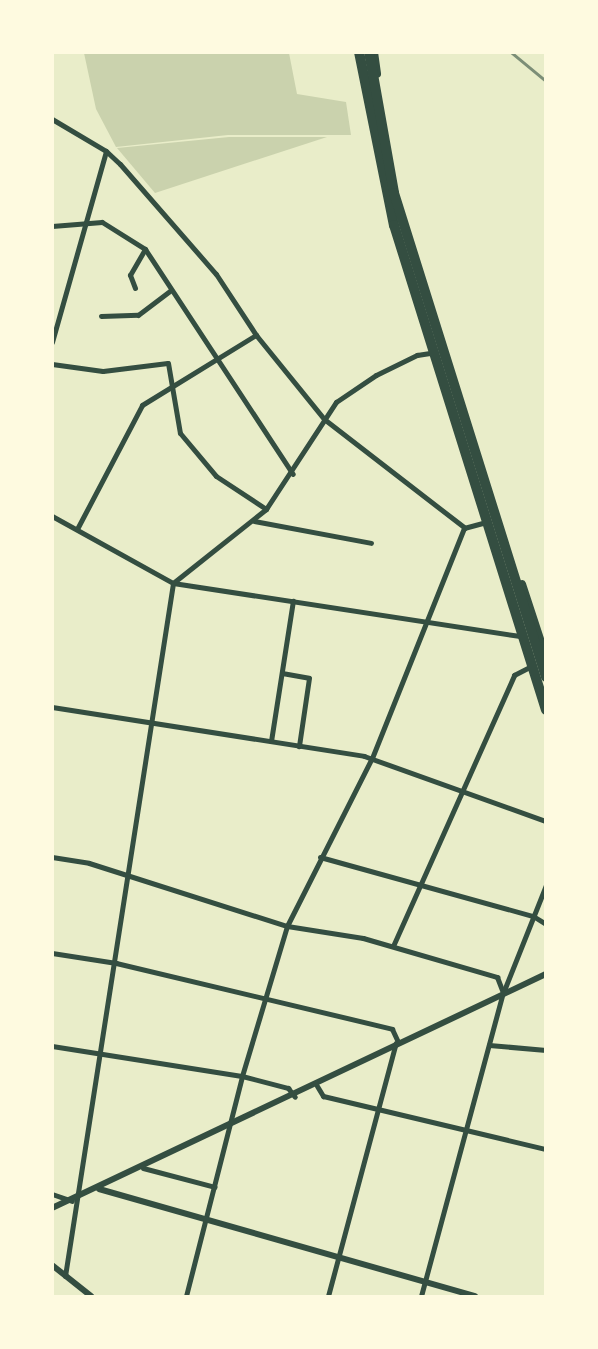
<!DOCTYPE html>
<style>
body{margin:0}
#map{position:relative;width:598px;height:1349px;overflow:hidden;background:#e9edc9;font-family:Raleway,sans-serif}
div>[style]{position:absolute}
[style*='--x']{left:calc(var(--x)*1px);top:calc(var(--y)*1px);width:calc(var(--w)*1px);rotate:calc(var(--a)*1deg)}
.green>*{inset:0;background:#cad2ad}
.minor>*{height:5px;margin:-2.5px;padding:0 2.5px;transform-origin:2.5px;border-radius:2.5px;background:#344e41}
.tertiary>*{height:6px;margin:-3px;padding:0 3px;transform-origin:3px;border-radius:3px;background:#344e41}
.primary>*{height:8px;margin:-4px;padding:0 4px;transform-origin:4px;border-radius:4px;background:#344e41}
.motorway>*{height:10px;margin:-5px;padding:0 5px;transform-origin:5px;border-radius:5px;background:#344e41}
.rail>*{height:2.5px;margin:-1.25px;padding:0 1.25px;transform-origin:1.25px;border-radius:1.25px;background:#7c8e77}
span{translate:-50% -50%;white-space:nowrap;text-align:center;line-height:1.15;-webkit-text-stroke:6px #fefae0;paint-order:stroke}
.frame{position:absolute;inset:0;border:54px solid #fefae0;pointer-events:none}
</style>
<div id="map">
<div class="green">
<div style="clip-path:polygon(84px 53px,289px 53px,297px 94px,346px 102px,351px 135px,228px 135px,116px 147px,96px 109px)"></div>
<div style="clip-path:polygon(229px 137px,327px 137px,155px 193px,117px 148px)"></div>
</div>
<div class="minor">
<div style="--x:52;--y:119;--w:63;--a:30.7"></div>
<div style="--x:106;--y:151;--w:19;--a:43"></div>
<div style="--x:120;--y:164;--w:146;--a:48.9"></div>
<div style="--x:216;--y:274;--w:73;--a:56.7"></div>
<div style="--x:256;--y:335;--w:108;--a:51"></div>
<div style="--x:324;--y:419;--w:178;--a:37.7"></div>
<div style="--x:52;--y:226;--w:50;--a:-4.6"></div>
<div style="--x:102;--y:222;--w:51;--a:32.1"></div>
<div style="--x:145;--y:249;--w:269;--a:56.7"></div>
<div style="--x:135;--y:288;--w:14;--a:-111"></div>
<div style="--x:130;--y:275;--w:30;--a:-60"></div>
<div style="--x:101;--y:316;--w:37;--a:-2"></div>
<div style="--x:138;--y:315;--w:41;--a:-37.1"></div>
<div style="--x:52;--y:342;--w:198;--a:-74.2"></div>
<div style="--x:52;--y:364;--w:51;--a:7.8"></div>
<div style="--x:103;--y:371;--w:65;--a:-7"></div>
<div style="--x:168;--y:363;--w:71;--a:80.3"></div>
<div style="--x:180;--y:433;--w:56;--a:50.1"></div>
<div style="--x:216;--y:476;--w:60;--a:33.4"></div>
<div style="--x:52;--y:516;--w:138;--a:29"></div>
<div style="--x:173;--y:583;--w:351;--a:8.7"></div>
<div style="--x:254;--y:521;--w:119;--a:10.6"></div>
<div style="--x:77;--y:529;--w:140;--a:-62.3"></div>
<div style="--x:142;--y:405;--w:134;--a:-31.6"></div>
<div style="--x:282;--y:673;--w:27;--a:10"></div>
<div style="--x:309;--y:678;--w:69;--a:98.4"></div>
<div style="--x:52;--y:707;--w:316;--a:8.9"></div>
<div style="--x:364;--y:756;--w:193;--a:19.7"></div>
<div style="--x:271;--y:741;--w:142;--a:-81.1"></div>
<div style="--x:52;--y:857;--w:37;--a:9"></div>
<div style="--x:89;--y:863;--w:208;--a:17.7"></div>
<div style="--x:287;--y:926;--w:77;--a:9"></div>
<div style="--x:363;--y:938;--w:140;--a:16.2"></div>
<div style="--x:497;--y:977;--w:17;--a:69"></div>
<div style="--x:320;--y:857;--w:221;--a:15.5"></div>
<div style="--x:533;--y:916;--w:15;--a:32"></div>
<div style="--x:393;--y:946;--w:297;--a:-65.9"></div>
<div style="--x:514;--y:675;--w:18;--a:-27"></div>
<div style="--x:52;--y:953;--w:65;--a:8.9"></div>
<div style="--x:116;--y:963;--w:284;--a:13.4"></div>
<div style="--x:392;--y:1029;--w:14;--a:65"></div>
<div style="--x:489;--y:1045;--w:57;--a:5"></div>
<div style="--x:52;--y:1046;--w:192;--a:9"></div>
<div style="--x:242;--y:1076;--w:48;--a:14.6"></div>
<div style="--x:288;--y:1088;--w:11;--a:52"></div>
<div style="--x:317;--y:1086;--w:12;--a:59"></div>
<div style="--x:323;--y:1096;--w:229;--a:13.4"></div>
<div style="--x:143;--y:1168;--w:74;--a:14.8"></div>
<div style="--x:52;--y:1194;--w:21;--a:19"></div>
<div style="--x:65;--y:1276;--w:701;--a:-81.14"></div>
<div style="--x:173;--y:583;--w:119;--a:-38.5"></div>
<div style="--x:266;--y:509;--w:128;--a:-56.8"></div>
<div style="--x:336;--y:402;--w:48;--a:-34"></div>
<div style="--x:376;--y:375;--w:46;--a:-26"></div>
<div style="--x:417;--y:355;--w:18;--a:-9"></div>
<div style="--x:186;--y:1296;--w:227;--a:-75.7"></div>
<div style="--x:242;--y:1076;--w:157;--a:-73.3"></div>
<div style="--x:287;--y:926;--w:188;--a:-63.2"></div>
<div style="--x:372;--y:758;--w:248;--a:-68.2"></div>
<div style="--x:464;--y:528;--w:24;--a:-15"></div>
<div style="--x:328;--y:1296;--w:262;--a:-75"></div>
<div style="--x:421;--y:1296;--w:314;--a:-74.9"></div>
<div style="--x:503;--y:993;--w:116;--a:-68.3"></div>
</div>
<div class="tertiary">
<div style="--x:99;--y:1189;--w:391;--a:15.9"></div>
<div style="--x:52;--y:1208;--w:547;--a:-25.35"></div>
<div style="--x:52;--y:1265;--w:50;--a:38.5"></div>
</div>
<div class="primary">
<div style="--x:374;--y:52;--w:22;--a:82"></div>
<div style="--x:522;--y:584;--w:77;--a:71.8"></div>
</div>
<div class="motorway">
<div style="--x:359;--y:52;--w:177;--a:78.6"></div>
<div style="--x:394;--y:225;--w:508;--a:72.6"></div>
<div style="--x:369;--y:52;--w:143;--a:79.9"></div>
<div style="--x:394;--y:193;--w:507;--a:72.57"></div>
</div>
<div class="rail">
<div style="--x:511;--y:52;--w:45;--a:39.6"></div>
</div>
<div class="frame"></div>
</div>
